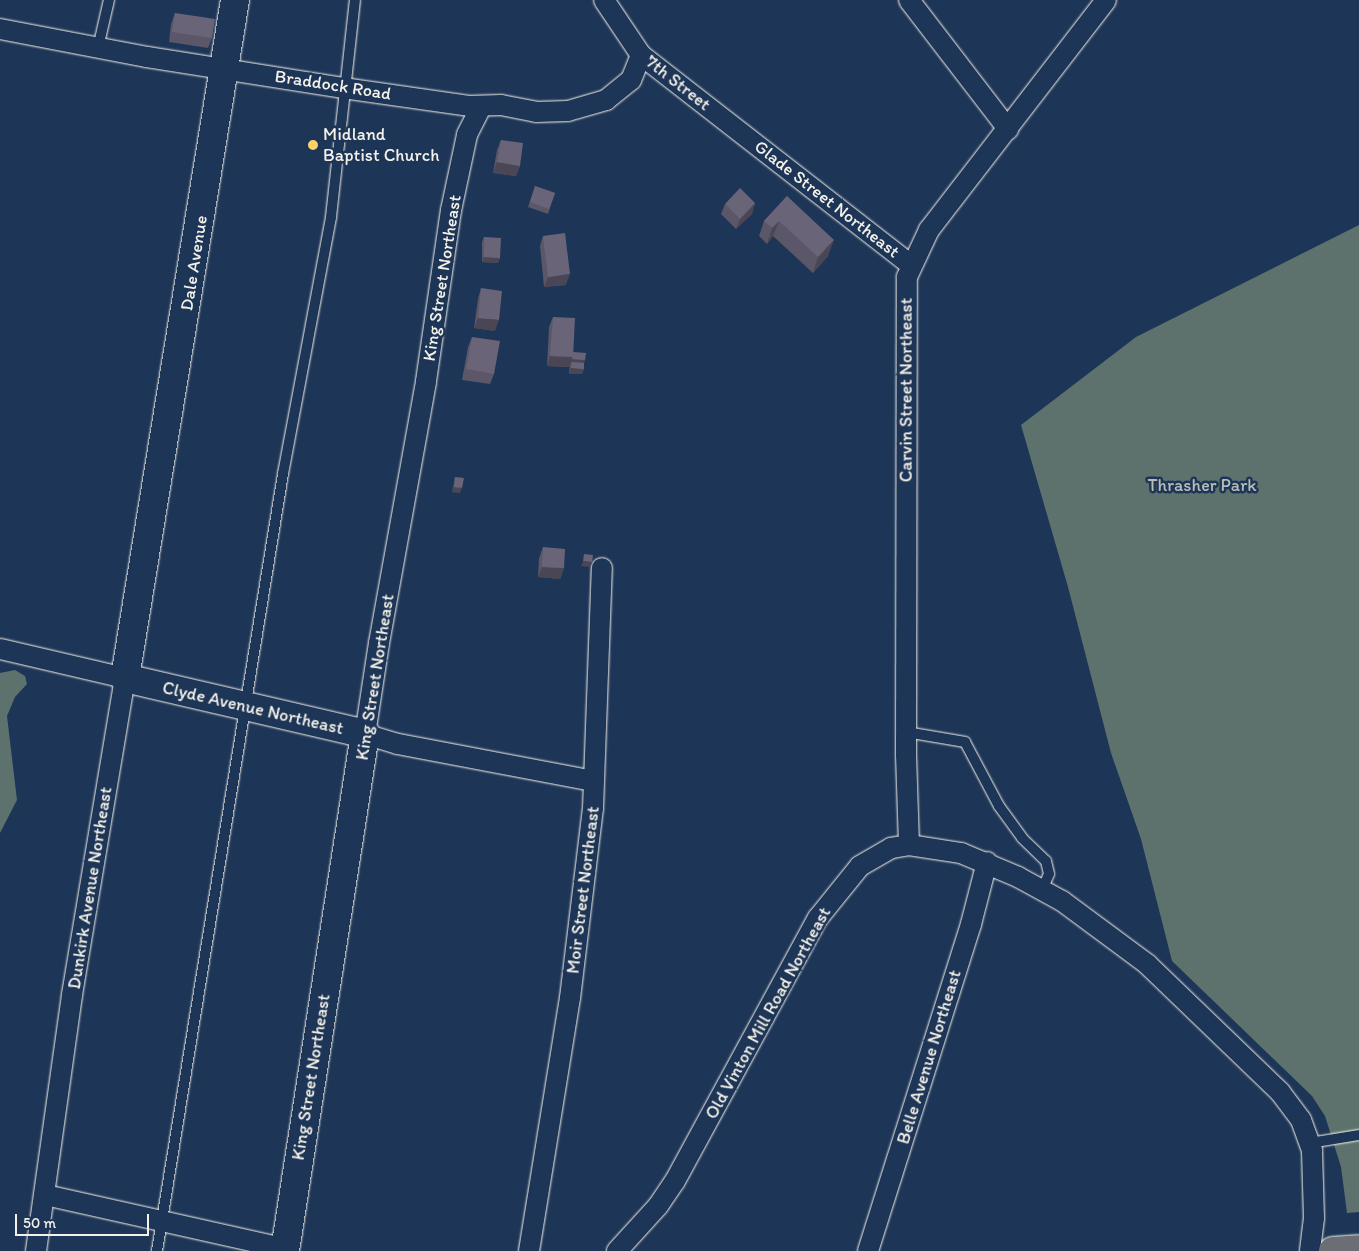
<!DOCTYPE html>
<style>
body{margin:0}
#map{position:relative;width:1359px;height:1251px;overflow:hidden;background:#1d3557;font-family:Itim,sans-serif}
div>[style]{position:absolute}
[style*='--x']{left:calc(var(--x)*1px);top:calc(var(--y)*1px);width:calc(var(--w)*1px);rotate:calc(var(--a)*1deg)}
.green>*{inset:0;background:#5d726d}
.roads{filter:drop-shadow(0 0 1px #f4f1e8) drop-shadow(0 0 1px #f4f1e8)}
.lane>*{height:10px;margin:-5px;padding:0 5px;transform-origin:5px;border-radius:5px;background:#1d3557}
.street>*{height:20px;margin:-10px;padding:0 10px;transform-origin:10px;border-radius:10px;background:#1d3557}
.secondary>*{height:28px;margin:-14px;padding:0 14px;transform-origin:14px;border-radius:14px;background:#1d3557}
.primary>*{height:28px;margin:-14px;padding:0 14px;transform-origin:14px;border-radius:14px;background:#6b6f75}
.wall>*{inset:0;background:#5b5668}
.shaded-wall>*{inset:0;background:#4a4655}
.building>*{inset:0;background:#6a6479}
.dots>*{width:14px;height:14px;translate:-50% -50%;box-sizing:border-box;border:2px solid #1d3557;border-radius:50%}
span{translate:-50% -50%;white-space:nowrap;text-align:center;line-height:1.15;-webkit-text-stroke:5px #1d3557;paint-order:stroke}
.street-label{font-size:18px;color:#f4f1e8}
.poi-label{font-size:18px;color:#f4f1e8}
.left{translate:0 -50%;text-align:left}
.park-label{font-size:18px;color:#b8beb7}
.scale{position:absolute;left:15px;top:1214px;width:134px;height:22px;box-sizing:border-box;border:2px solid #f4f1e8;border-top:0;padding-left:6px;font-size:15px;line-height:18px;white-space:nowrap;color:#f4f1e8;-webkit-text-stroke:4px #1d3557;paint-order:stroke}
</style>
<div id="map">
<div class="green">
<div style="clip-path:polygon(1359px 225px,1359px 1212px,1347px 1213px,1341px 1167px,1325px 1116px,1312px 1096px,1172px 961px,1141px 839px,1111px 753px,1068px 587px,1021px 425px,1136px 337px)"></div>
<div style="clip-path:polygon(15px 670px,25px 676px,27px 684px,15px 697px,7px 716px,17px 800px,0 833px,0 673px)"></div>
</div>
<div class="roads">
<div class="lane">
<div style="--x:98;--y:48;--w:49;--a:-77.1"></div>
<div style="--x:906;--y:732;--w:60;--a:9.6"></div>
<div style="--x:965;--y:742;--w:72;--a:62"></div>
<div style="--x:999;--y:806;--w:39;--a:54"></div>
<div style="--x:1022;--y:838;--w:33;--a:44"></div>
<div style="--x:1046;--y:861;--w:13;--a:77"></div>
<div style="--x:1049;--y:874;--w:17;--a:114"></div>
<div style="--x:1310;--y:1143;--w:50;--a:-9.3"></div>
<div style="--x:157;--y:1251;--w:787;--a:-80.79"></div>
<div style="--x:283;--y:474;--w:261;--a:-79.4"></div>
<div style="--x:331;--y:217;--w:218;--a:-83.7"></div>
</div>
<div class="street">
<div style="--x:604;--y:0;--w:66;--a:56.1"></div>
<div style="--x:641;--y:55;--w:342;--a:37.9"></div>
<div style="--x:909;--y:0;--w:163;--a:52.5"></div>
<div style="--x:0;--y:29;--w:150;--a:10.8"></div>
<div style="--x:147;--y:57;--w:198;--a:9"></div>
<div style="--x:343;--y:88;--w:127;--a:8.1"></div>
<div style="--x:469;--y:106;--w:32;--a:-2"></div>
<div style="--x:501;--y:105;--w:36;--a:11"></div>
<div style="--x:536;--y:112;--w:32;--a:-2"></div>
<div style="--x:568;--y:111;--w:40;--a:-16"></div>
<div style="--x:606;--y:100;--w:32;--a:-39"></div>
<div style="--x:631;--y:80;--w:27;--a:-68"></div>
<div style="--x:481;--y:107;--w:31;--a:117"></div>
<div style="--x:467;--y:135;--w:77;--a:102"></div>
<div style="--x:451;--y:210;--w:174;--a:98.3"></div>
<div style="--x:426;--y:382;--w:265;--a:100.2"></div>
<div style="--x:379;--y:643;--w:92;--a:98.7"></div>
<div style="--x:365;--y:734;--w:34;--a:17"></div>
<div style="--x:398;--y:744;--w:199;--a:10.7"></div>
<div style="--x:0;--y:649;--w:128;--a:13.1"></div>
<div style="--x:125;--y:678;--w:321;--a:99.5"></div>
<div style="--x:72;--y:995;--w:259;--a:98"></div>
<div style="--x:909;--y:845;--w:90;--a:-91.9"></div>
<div style="--x:906;--y:755;--w:478;--a:-89.9"></div>
<div style="--x:907;--y:277;--w:52;--a:-64.9"></div>
<div style="--x:929;--y:230;--w:290;--a:-52.4"></div>
<div style="--x:45;--y:1195;--w:247;--a:12.6"></div>
<div style="--x:529;--y:1251;--w:256;--a:-80.8"></div>
<div style="--x:570;--y:998;--w:190;--a:-83.1"></div>
<div style="--x:593;--y:809;--w:241;--a:-87.9"></div>
<div style="--x:617;--y:1251;--w:61;--a:-47.7"></div>
<div style="--x:658;--y:1206;--w:30;--a:-56"></div>
<div style="--x:675;--y:1181;--w:299;--a:-61.5"></div>
<div style="--x:818;--y:918;--w:67;--a:-51.1"></div>
<div style="--x:860;--y:866;--w:36;--a:-30"></div>
<div style="--x:891;--y:848;--w:18;--a:-9"></div>
<div style="--x:909;--y:845;--w:53;--a:8.7"></div>
<div style="--x:961;--y:853;--w:62;--a:22.8"></div>
<div style="--x:1018;--y:877;--w:50;--a:28.6"></div>
<div style="--x:1062;--y:901;--w:106;--a:36.5"></div>
<div style="--x:1147;--y:964;--w:185;--a:43.9"></div>
<div style="--x:1280;--y:1092;--w:35;--a:53"></div>
<div style="--x:1301;--y:1120;--w:33;--a:70"></div>
<div style="--x:1312;--y:1151;--w:67;--a:88.3"></div>
<div style="--x:1314;--y:1218;--w:33;--a:97"></div>
<div style="--x:868;--y:1251;--w:343;--a:-72.5"></div>
<div style="--x:971;--y:924;--w:64;--a:-75.5"></div>
</div>
<div class="secondary">
<div style="--x:235;--y:0;--w:687;--a:99.22"></div>
<div style="--x:125;--y:678;--w:246;--a:13.1"></div>
<div style="--x:365;--y:734;--w:523;--a:98.8"></div>
</div>
<div class="primary">
<div style="--x:1333;--y:1251;--w:26;--a:-4"></div>
</div>
</div>
<div class="wall">
<div style="clip-path:polygon(175px 13px,212px 38px,208px 48px,169px 42px,171px 24px)"></div>
<div style="clip-path:polygon(501px 140px,520px 166px,516px 176px,493px 173px,497px 150px)"></div>
<div style="clip-path:polygon(535px 186px,555px 193px,548px 214px,528px 207px)"></div>
<div style="clip-path:polygon(787px 196px,828px 256px,813px 273px,773px 236px,767px 244px,759px 236px,764px 221px)"></div>
<div style="clip-path:polygon(755px 203px,752px 214px,736px 229px,721px 214px,725px 204px)"></div>
<div style="clip-path:polygon(543px 236px,566px 285px,544px 287px,540px 246px)"></div>
<div style="clip-path:polygon(484px 237px,500px 258px,498px 263px,482px 262px,482px 242px)"></div>
<div style="clip-path:polygon(481px 288px,495px 331px,474px 328px,478px 299px)"></div>
<div style="clip-path:polygon(553px 317px,573px 353px,585px 360px,584px 363px,584px 369px,582px 374px,569px 374px,570px 363px,569px 367px,547px 366px,549px 327px)"></div>
<div style="clip-path:polygon(472px 337px,494px 374px,490px 384px,462px 380px,468px 347px)"></div>
<div style="clip-path:polygon(455px 477px,460px 493px,452px 492px,454px 483px)"></div>
<div style="clip-path:polygon(543px 547px,564px 568px,560px 579px,538px 577px,539px 558px)"></div>
</div>
<div class="shaded-wall">
<div style="clip-path:polygon(497px 162px,520px 166px,516px 176px,493px 173px)"></div>
<div style="clip-path:polygon(755px 203px,752px 214px,736px 229px,740px 219px)"></div>
<div style="clip-path:polygon(779px 221px,773px 236px,767px 244px,772px 228px)"></div>
<div style="clip-path:polygon(834px 240px,828px 256px,813px 273px,818px 257px)"></div>
<div style="clip-path:polygon(484px 257px,500px 258px,498px 263px,482px 262px)"></div>
<div style="clip-path:polygon(570px 274px,566px 285px,544px 287px,548px 277px)"></div>
<div style="clip-path:polygon(478px 318px,499px 320px,495px 331px,474px 328px)"></div>
<div style="clip-path:polygon(550px 356px,573px 357px,569px 367px,547px 366px)"></div>
<div style="clip-path:polygon(572px 359px,585px 360px,583px 365px,572px 362px,570px 364px)"></div>
<div style="clip-path:polygon(571px 368px,584px 369px,582px 374px,569px 374px)"></div>
<div style="clip-path:polygon(454px 487px,462px 488px,460px 493px,452px 492px)"></div>
<div style="clip-path:polygon(583px 561px,592px 562px,590px 567px,581px 566px)"></div>
<div style="clip-path:polygon(542px 567px,564px 568px,560px 579px,538px 577px)"></div>
</div>
<div class="building">
<div style="clip-path:polygon(175px 13px,215px 19px,212px 38px,172px 32px)"></div>
<div style="clip-path:polygon(501px 140px,523px 143px,520px 166px,497px 162px)"></div>
<div style="clip-path:polygon(535px 186px,555px 193px,549px 209px,530px 202px)"></div>
<div style="clip-path:polygon(740px 188px,755px 203px,740px 219px,725px 204px)"></div>
<div style="clip-path:polygon(787px 196px,834px 240px,818px 257px,779px 221px,772px 228px,764px 221px)"></div>
<div style="clip-path:polygon(565px 233px,570px 274px,548px 277px,543px 236px)"></div>
<div style="clip-path:polygon(484px 237px,501px 238px,500px 258px,484px 257px)"></div>
<div style="clip-path:polygon(481px 288px,502px 291px,499px 320px,478px 318px)"></div>
<div style="clip-path:polygon(553px 317px,575px 318px,573px 357px,550px 356px)"></div>
<div style="clip-path:polygon(472px 337px,500px 341px,494px 374px,466px 369px)"></div>
<div style="clip-path:polygon(573px 352px,586px 353px,585px 360px,572px 359px)"></div>
<div style="clip-path:polygon(572px 362px,584px 363px,584px 369px,571px 368px)"></div>
<div style="clip-path:polygon(455px 477px,464px 478px,462px 488px,454px 487px)"></div>
<div style="clip-path:polygon(543px 547px,565px 549px,564px 568px,542px 567px)"></div>
<div style="clip-path:polygon(584px 554px,593px 555px,592px 562px,583px 561px)"></div>
</div>
<div class="dots">
<div style="left:313px;top:145px;background:#ffd166"></div>
</div>
<div class="street-label">
<span style="left:678px;top:83px;rotate:38deg">7th Street</span>
<span style="left:333px;top:85px;rotate:9deg">Braddock Road</span>
<span style="left:827px;top:199px;rotate:38deg">Glade Street Northeast</span>
<span style="left:194px;top:263px;rotate:-81deg">Dale Avenue</span>
<span style="left:442px;top:278px;rotate:-81deg">King Street Northeast</span>
<span style="left:906px;top:390px;rotate:-90deg">Carvin Street Northeast</span>
<span style="left:375px;top:677px;rotate:-81deg">King Street Northeast</span>
<span style="left:253px;top:708px;rotate:13deg">Clyde Avenue Northeast</span>
<span style="left:90px;top:888px;rotate:-81deg">Dunkirk Avenue Northeast</span>
<span style="left:583px;top:890px;rotate:-83deg">Moir Street Northeast</span>
<span style="left:768px;top:1013px;rotate:-61deg">Old Vinton Mill Road Northeast</span>
<span style="left:929px;top:1057px;rotate:-73deg">Belle Avenue Northeast</span>
<span style="left:311px;top:1077px;rotate:-81deg">King Street Northeast</span>
</div>
<div class="poi-label">
<span class="left" style="left:323px;top:145px">Midland<br>Baptist Church</span>
</div>
<div class="park-label">
<span style="left:1202px;top:485px">Thrasher Park</span>
</div>
<div class="scale">50 m</div>
</div>
